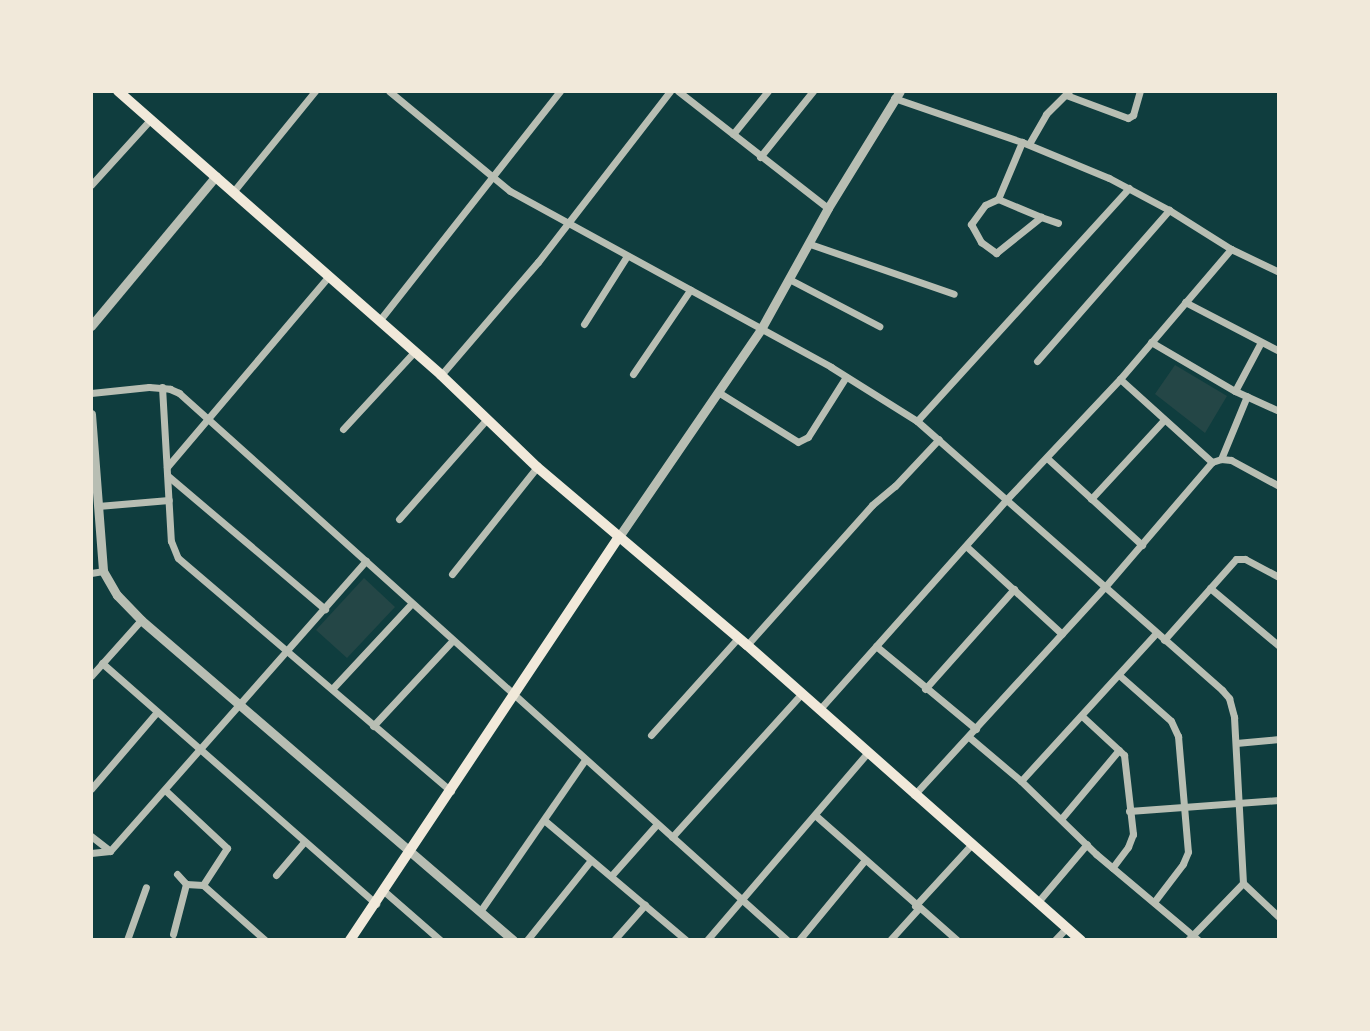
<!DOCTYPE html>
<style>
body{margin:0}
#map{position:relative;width:1370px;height:1031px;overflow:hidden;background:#0f3d3e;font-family:Georgia,serif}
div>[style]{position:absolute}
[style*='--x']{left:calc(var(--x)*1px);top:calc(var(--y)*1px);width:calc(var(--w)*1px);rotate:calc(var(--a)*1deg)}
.green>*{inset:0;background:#244646}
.minor>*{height:7px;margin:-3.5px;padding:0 3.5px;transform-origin:3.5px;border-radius:3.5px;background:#b8beb3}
.tertiary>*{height:9px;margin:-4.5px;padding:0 4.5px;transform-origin:4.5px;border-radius:4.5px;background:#b8beb3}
.secondary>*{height:10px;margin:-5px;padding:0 5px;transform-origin:5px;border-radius:5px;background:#f1e9da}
span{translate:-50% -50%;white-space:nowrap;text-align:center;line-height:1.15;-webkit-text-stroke:6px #f1e9da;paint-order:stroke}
.frame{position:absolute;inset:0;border:93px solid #f1e9da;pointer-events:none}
</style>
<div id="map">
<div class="green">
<div style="clip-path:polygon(1175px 365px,1227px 396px,1205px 433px,1155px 394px)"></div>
<div style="clip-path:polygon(364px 578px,395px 607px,347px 658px,316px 630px)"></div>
</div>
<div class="minor">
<div style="--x:389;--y:91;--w:157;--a:39.6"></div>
<div style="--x:510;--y:191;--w:366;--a:28.7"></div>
<div style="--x:831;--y:367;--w:102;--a:32.1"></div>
<div style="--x:917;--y:421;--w:407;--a:41.4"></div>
<div style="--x:1222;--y:690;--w:11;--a:49"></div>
<div style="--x:1229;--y:698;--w:20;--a:75"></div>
<div style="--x:1234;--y:717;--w:166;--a:86.9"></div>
<div style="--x:678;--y:91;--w:190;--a:38"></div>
<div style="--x:1066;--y:95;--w:66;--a:20.4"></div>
<div style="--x:1128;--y:118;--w:6;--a:-31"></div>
<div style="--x:1133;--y:115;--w:25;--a:-74"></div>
<div style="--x:894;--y:98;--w:135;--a:19"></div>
<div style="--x:1022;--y:142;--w:94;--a:22.5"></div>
<div style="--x:1109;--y:178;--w:68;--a:28.1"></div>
<div style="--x:1169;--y:210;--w:73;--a:32.2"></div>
<div style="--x:1231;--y:249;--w:53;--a:25.6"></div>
<div style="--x:733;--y:134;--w:55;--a:-50.9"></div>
<div style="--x:1029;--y:144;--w:34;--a:-60"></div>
<div style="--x:1046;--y:114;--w:33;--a:-45"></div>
<div style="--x:760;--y:157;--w:85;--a:-51.2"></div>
<div style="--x:91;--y:185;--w:88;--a:-47.8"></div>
<div style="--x:233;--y:192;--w:130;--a:-50.9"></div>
<div style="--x:998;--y:199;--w:14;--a:155"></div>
<div style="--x:985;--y:205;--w:24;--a:126"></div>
<div style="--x:971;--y:224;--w:21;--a:61"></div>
<div style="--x:981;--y:242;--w:19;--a:36"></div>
<div style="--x:996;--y:253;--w:58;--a:-38.7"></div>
<div style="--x:1041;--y:217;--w:47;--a:-157.3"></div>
<div style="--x:998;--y:199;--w:62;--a:-67.2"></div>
<div style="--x:1041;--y:217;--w:18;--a:19"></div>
<div style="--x:810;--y:244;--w:152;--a:19.1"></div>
<div style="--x:789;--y:279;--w:102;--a:27.6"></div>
<div style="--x:1185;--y:302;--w:106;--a:27.5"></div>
<div style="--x:379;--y:321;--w:293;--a:-51.8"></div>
<div style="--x:584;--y:324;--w:80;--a:-57.7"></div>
<div style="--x:1151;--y:342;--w:97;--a:30.3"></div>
<div style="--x:1235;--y:391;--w:48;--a:24.4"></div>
<div style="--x:1037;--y:361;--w:201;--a:-48.8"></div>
<div style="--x:633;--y:374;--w:102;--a:-55.8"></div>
<div style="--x:441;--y:375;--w:149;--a:-49.4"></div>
<div style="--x:538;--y:262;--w:216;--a:-52.3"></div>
<div style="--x:1120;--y:379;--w:124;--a:42.1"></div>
<div style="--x:162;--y:387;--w:154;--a:86.7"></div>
<div style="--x:171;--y:541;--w:18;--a:68"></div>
<div style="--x:178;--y:558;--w:359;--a:40.5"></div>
<div style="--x:1235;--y:391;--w:55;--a:-62"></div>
<div style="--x:718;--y:392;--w:94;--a:32"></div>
<div style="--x:798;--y:442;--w:11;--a:-27"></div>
<div style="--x:808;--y:437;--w:71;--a:-57.7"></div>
<div style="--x:91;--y:393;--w:58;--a:-5.9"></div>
<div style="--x:149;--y:387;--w:21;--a:5"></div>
<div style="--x:170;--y:389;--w:10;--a:24"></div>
<div style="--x:179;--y:393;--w:818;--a:41.98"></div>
<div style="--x:917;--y:421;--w:315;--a:-47.7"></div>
<div style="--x:343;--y:429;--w:105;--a:-47.3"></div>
<div style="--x:1047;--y:458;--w:129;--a:42.5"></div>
<div style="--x:1221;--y:459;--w:68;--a:-67.6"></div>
<div style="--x:1212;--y:462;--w:9;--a:-18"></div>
<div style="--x:1221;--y:459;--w:10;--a:6"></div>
<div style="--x:1231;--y:460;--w:55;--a:28.4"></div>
<div style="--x:167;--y:467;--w:249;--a:-49.7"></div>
<div style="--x:168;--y:476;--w:206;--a:40.3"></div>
<div style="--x:1091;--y:499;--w:106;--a:-47.3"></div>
<div style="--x:98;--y:506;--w:71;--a:-4.8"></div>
<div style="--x:399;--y:519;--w:132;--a:-48.7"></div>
<div style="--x:966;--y:546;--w:130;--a:42.5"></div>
<div style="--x:91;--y:573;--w:12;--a:-9"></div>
<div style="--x:452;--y:574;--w:137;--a:-51.5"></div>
<div style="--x:1210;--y:588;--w:90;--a:40"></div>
<div style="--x:1164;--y:640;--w:108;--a:-48.4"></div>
<div style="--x:1236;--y:559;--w:9;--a:0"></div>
<div style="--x:1245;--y:559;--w:38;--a:28"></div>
<div style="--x:747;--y:645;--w:188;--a:-48.2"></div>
<div style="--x:872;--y:505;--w:30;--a:-40"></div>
<div style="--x:895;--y:486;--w:64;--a:-46.9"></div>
<div style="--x:876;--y:646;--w:130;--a:39.7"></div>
<div style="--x:102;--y:663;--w:365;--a:41.3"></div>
<div style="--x:1119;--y:675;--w:69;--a:41.5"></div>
<div style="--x:1171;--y:721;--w:17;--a:65"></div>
<div style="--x:1178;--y:736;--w:116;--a:85.1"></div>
<div style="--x:1188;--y:852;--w:13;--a:113"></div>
<div style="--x:1183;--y:864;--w:48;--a:127.3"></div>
<div style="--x:91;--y:676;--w:75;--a:-48.2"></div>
<div style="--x:332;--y:689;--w:115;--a:-47.1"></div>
<div style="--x:925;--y:689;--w:134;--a:-48.3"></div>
<div style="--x:819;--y:710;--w:280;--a:-48.3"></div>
<div style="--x:1005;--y:501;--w:168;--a:-46.7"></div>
<div style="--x:1120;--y:379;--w:171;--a:-49.5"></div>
<div style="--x:1083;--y:717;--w:56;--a:42.8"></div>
<div style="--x:1124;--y:755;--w:80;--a:83.5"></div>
<div style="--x:1133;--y:834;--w:14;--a:111"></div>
<div style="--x:1128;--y:847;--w:26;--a:127"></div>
<div style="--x:373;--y:726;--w:115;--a:-47.1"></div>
<div style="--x:651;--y:735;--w:130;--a:-48.1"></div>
<div style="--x:969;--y:737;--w:68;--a:40.2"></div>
<div style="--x:1021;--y:781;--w:105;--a:44.2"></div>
<div style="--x:1096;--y:854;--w:133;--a:40.1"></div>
<div style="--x:1236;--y:743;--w:43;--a:-5.3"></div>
<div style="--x:1021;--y:781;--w:200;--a:-47.6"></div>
<div style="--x:91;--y:789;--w:101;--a:-49.4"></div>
<div style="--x:165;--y:790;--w:85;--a:43.1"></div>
<div style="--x:227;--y:848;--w:44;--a:123"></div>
<div style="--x:914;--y:795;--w:281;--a:-47.5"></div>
<div style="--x:1104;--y:588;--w:166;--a:-49.4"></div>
<div style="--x:1129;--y:811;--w:150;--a:-4.2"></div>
<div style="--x:815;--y:815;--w:189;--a:41.4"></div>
<div style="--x:1061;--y:819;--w:90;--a:-50"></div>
<div style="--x:544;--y:820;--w:186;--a:40.2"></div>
<div style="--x:91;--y:836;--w:24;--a:38"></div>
<div style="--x:672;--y:837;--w:193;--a:-47.9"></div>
<div style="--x:91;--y:853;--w:19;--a:-6"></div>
<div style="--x:110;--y:851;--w:387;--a:-48.6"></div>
<div style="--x:177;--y:874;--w:13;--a:48"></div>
<div style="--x:186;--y:884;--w:17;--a:3"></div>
<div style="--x:203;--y:885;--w:83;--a:41.6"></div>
<div style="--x:276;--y:875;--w:42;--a:-49.8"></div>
<div style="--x:611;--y:876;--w:69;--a:-48.5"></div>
<div style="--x:1243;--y:883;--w:50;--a:43.4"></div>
<div style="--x:385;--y:892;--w:73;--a:41.1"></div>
<div style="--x:1037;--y:903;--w:77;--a:-49.7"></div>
<div style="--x:915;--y:906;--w:83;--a:-47.4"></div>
<div style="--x:481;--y:910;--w:183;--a:-55.3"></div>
<div style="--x:173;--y:934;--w:52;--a:-75.4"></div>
<div style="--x:127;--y:940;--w:56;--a:-70.3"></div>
<div style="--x:527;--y:940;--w:102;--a:-51.3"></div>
<div style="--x:614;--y:940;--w:47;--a:-48.5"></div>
<div style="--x:707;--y:940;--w:246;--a:-49.4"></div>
<div style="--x:799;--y:940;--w:104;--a:-50.5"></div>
<div style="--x:890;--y:940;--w:42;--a:-47.9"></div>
<div style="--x:1055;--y:940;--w:16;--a:-47"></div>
<div style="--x:1188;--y:940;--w:79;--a:-46"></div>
</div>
<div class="tertiary">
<div style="--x:91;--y:326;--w:195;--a:-50.2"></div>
<div style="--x:91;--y:414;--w:157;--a:85.6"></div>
<div style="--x:103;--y:571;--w:28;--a:60"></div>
<div style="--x:117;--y:595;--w:35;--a:46"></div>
<div style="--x:141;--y:620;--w:491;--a:40.7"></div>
<div style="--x:618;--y:538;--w:253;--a:-55.6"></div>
<div style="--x:761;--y:329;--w:138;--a:-61"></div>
<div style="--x:828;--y:208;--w:137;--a:-58.4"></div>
</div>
<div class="secondary">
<div style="--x:118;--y:91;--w:430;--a:41.3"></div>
<div style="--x:441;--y:375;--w:133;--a:43.8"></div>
<div style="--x:537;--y:467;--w:275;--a:40.3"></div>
<div style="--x:747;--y:645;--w:446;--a:41.5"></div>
<div style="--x:350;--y:940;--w:483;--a:-56.3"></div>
</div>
<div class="frame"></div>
</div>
